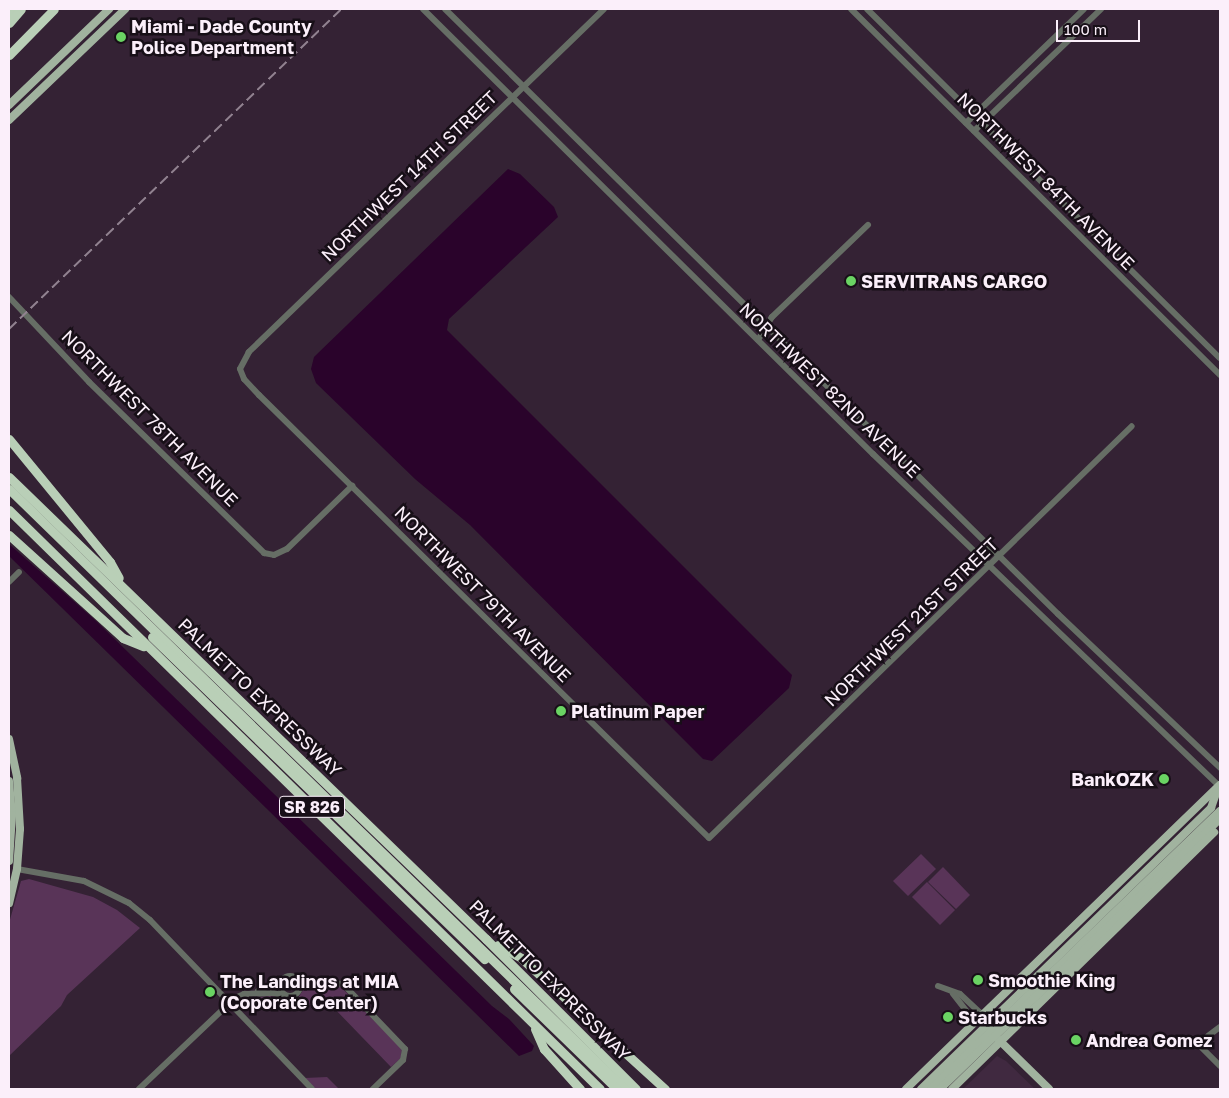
<!DOCTYPE html>
<style>
body{margin:0}
#map{position:relative;width:1229px;height:1098px;overflow:hidden;background:#342234;font-family:"Golos Text",sans-serif}
div>[style]{position:absolute}
[style*='--x']{left:calc(var(--x)*1px);top:calc(var(--y)*1px);width:calc(var(--w)*1px);rotate:calc(var(--a)*1deg)}
.built>*{inset:0;background:#402940}
.green>*{inset:0;background:#593458}
.water>*{inset:0;background:#2a032b}
.minor>*{height:6px;margin:-3px;padding:0 3px;transform-origin:3px;border-radius:3px;background:#666e65}
.minor>.ring{margin:-3px;padding:0;box-sizing:content-box;background:none;border:6px solid #666e65;border-radius:50%}
.major>*{height:8px;margin:-4px;padding:0 4px;transform-origin:4px;border-radius:4px;background:#a1b39f}
.highway>*{height:9px;margin:-4.5px;padding:0 4.5px;transform-origin:4.5px;border-radius:4.5px;background:#b9cfb7}
.rail>*{height:2px;margin-top:-1px;transform-origin:0;background:repeating-linear-gradient(90deg,#918290 0 10px,transparent 0 15px)}
.dots>*{width:14px;height:14px;translate:-50% -50%;box-sizing:border-box;border:2px solid #170f17;border-radius:50%}
span{translate:-50% -50%;white-space:nowrap;text-align:center;line-height:1.15;-webkit-text-stroke:5px #170f17;paint-order:stroke}
.shield-label span{padding:1px 4px;background:#170f17;border:1px solid;border-radius:4px;-webkit-text-stroke-width:0}
.shield-label{font-size:16px;color:#fbeffa;font-weight:700}
.poi-label{font-size:18px;color:#fbeffa;font-weight:700}
.left{translate:0 -50%;text-align:left}
.right{translate:-100% -50%;text-align:right}
.street-label{font-size:18px;color:#fbeffa}
.frame{position:absolute;inset:0;border:10px solid #fbeffa;pointer-events:none}
.scale{position:absolute;left:1056px;top:20px;width:84px;height:22px;box-sizing:border-box;border:2px solid #fbeffa;border-top:0;padding-left:6px;font-size:15px;line-height:18px;white-space:nowrap;color:#fbeffa;-webkit-text-stroke:4px #170f17;paint-order:stroke}
</style>
<div id="map">
<div class="built">
<div style="clip-path:polygon(997px 1056px,1006px 1061px,1035px 1089px,963px 1089px)"></div>
</div>
<div class="green">
<div style="clip-path:polygon(921px 854px,936px 869px,908px 896px,893px 881px)"></div>
<div style="clip-path:polygon(943px 867px,970px 895px,956px 909px,928px 882px)"></div>
<div style="clip-path:polygon(29px 879px,93px 897px,117px 910px,140px 928px,67px 995px,61px 1006px,9px 1056px,9px 923px,21px 881px)"></div>
<div style="clip-path:polygon(927px 882px,955px 910px,940px 925px,912px 897px)"></div>
<div style="clip-path:polygon(320px 984px,340px 986px,402px 1049px,401px 1058px,391px 1067px,331px 1005px,294px 1005px,306px 985px,316px 989px)"></div>
<div style="clip-path:polygon(272px 995px,286px 1003px,286px 1009px,284px 1005px,275px 1004px,246px 1004px,241px 1009px,237px 1002px)"></div>
<div style="clip-path:polygon(327px 1077px,339px 1089px,316px 1089px,305px 1078px)"></div>
</div>
<div class="water">
<div style="clip-path:polygon(508px 169px,520px 174px,554px 207px,558px 217px,449px 319px,447px 330px,792px 675px,789px 688px,712px 761px,703px 759px,470px 525px,415px 479px,316px 383px,311px 369px,314px 357px)"></div>
<div style="clip-path:polygon(9px 544px,95px 620px,492px 1006px,509px 1019px,534px 1046px,532px 1051px,519px 1056px,9px 556px)"></div>
</div>
<div class="minor">
<div style="--x:423;--y:9;--w:633;--a:44.68"></div>
<div style="--x:873;--y:454;--w:481;--a:43.8"></div>
<div style="--x:445;--y:9;--w:861;--a:44.62"></div>
<div style="--x:1058;--y:614;--w:224;--a:43.5"></div>
<div style="--x:604;--y:9;--w:494;--a:136"></div>
<div style="--x:249;--y:352;--w:19;--a:118"></div>
<div style="--x:240;--y:369;--w:11;--a:68"></div>
<div style="--x:244;--y:379;--w:22;--a:47"></div>
<div style="--x:259;--y:395;--w:631;--a:44.55"></div>
<div style="--x:709;--y:838;--w:590;--a:-44.25"></div>
<div style="--x:851;--y:9;--w:520;--a:44.77"></div>
<div style="--x:867;--y:9;--w:496;--a:44.7"></div>
<div style="--x:966;--y:123;--w:164;--a:-44"></div>
<div style="--x:974;--y:131;--w:176;--a:-43.8"></div>
<div style="--x:9;--y:297;--w:117;--a:46.7"></div>
<div style="--x:89;--y:382;--w:245;--a:44.3"></div>
<div style="--x:264;--y:553;--w:10;--a:11"></div>
<div style="--x:274;--y:555;--w:14;--a:-25"></div>
<div style="--x:287;--y:549;--w:91;--a:-44.1"></div>
<div style="--x:758;--y:340;--w:27;--a:-59"></div>
<div style="--x:772;--y:317;--w:133;--a:-43.8"></div>
<div style="--x:9;--y:582;--w:14;--a:-45"></div>
<div style="--x:17;--y:869;--w:68;--a:10.2"></div>
<div style="--x:84;--y:881;--w:50;--a:26.1"></div>
<div style="--x:129;--y:903;--w:27;--a:39"></div>
<div style="--x:150;--y:920;--w:234;--a:46.2"></div>
<div class="ring" style="left:280px;top:976px;width:14px;height:14px"></div>
<div style="--x:299;--y:981;--w:44;--a:3.9"></div>
<div style="--x:343;--y:984;--w:90;--a:46.4"></div>
<div style="--x:405;--y:1049;--w:11;--a:100"></div>
<div style="--x:403;--y:1060;--w:42;--a:136"></div>
<div style="--x:938;--y:986;--w:23;--a:20"></div>
<div style="--x:960;--y:994;--w:26;--a:43"></div>
<div style="--x:979;--y:1012;--w:7;--a:98"></div>
<div style="--x:978;--y:1019;--w:6;--a:-171"></div>
<div style="--x:972;--y:1018;--w:31;--a:-128"></div>
<div style="--x:258;--y:991;--w:24;--a:-24"></div>
<div style="--x:1208;--y:1036;--w:15;--a:-37"></div>
<div style="--x:1199;--y:1045;--w:30;--a:45"></div>
<div style="--x:139;--y:1089;--w:132;--a:-43.5"></div>
<div style="--x:235;--y:998;--w:10;--a:-24"></div>
<div style="--x:244;--y:994;--w:29;--a:-2"></div>
<div style="--x:273;--y:993;--w:12;--a:14"></div>
</div>
<div class="major">
<div style="--x:9;--y:105;--w:139;--a:-43.8"></div>
<div style="--x:9;--y:120;--w:161;--a:-43.7"></div>
<div style="--x:9;--y:739;--w:40;--a:78"></div>
<div style="--x:17;--y:778;--w:51;--a:86.6"></div>
<div style="--x:20;--y:829;--w:40;--a:94.3"></div>
<div style="--x:17;--y:869;--w:35;--a:103"></div>
<div style="--x:9;--y:781;--w:34;--a:85"></div>
<div style="--x:12;--y:815;--w:46;--a:93.7"></div>
<div style="--x:999;--y:1040;--w:70;--a:44.4"></div>
<div style="--x:906;--y:1089;--w:437;--a:-44.1"></div>
<div style="--x:921;--y:1089;--w:404;--a:-44.1"></div>
<div style="--x:1211;--y:808;--w:21;--a:-71"></div>
<div style="--x:931;--y:1089;--w:401;--a:-43.9"></div>
<div style="--x:940;--y:1089;--w:389;--a:-44"></div>
<div style="--x:952;--y:1089;--w:367;--a:-44.4"></div>
</div>
<div class="highway">
<div style="--x:9;--y:13;--w:6;--a:-45"></div>
<div style="--x:9;--y:23;--w:18;--a:-49"></div>
<div style="--x:9;--y:55;--w:64;--a:-45.6"></div>
<div style="--x:9;--y:439;--w:159;--a:50.6"></div>
<div style="--x:110;--y:562;--w:18;--a:61"></div>
<div style="--x:9;--y:477;--w:664;--a:44.08"></div>
<div style="--x:486;--y:939;--w:212;--a:45"></div>
<div style="--x:9;--y:489;--w:860;--a:44.25"></div>
<div style="--x:9;--y:510;--w:827;--a:44.41"></div>
<div style="--x:9;--y:535;--w:154;--a:42.1"></div>
<div style="--x:123;--y:638;--w:22;--a:22"></div>
<div style="--x:152;--y:637;--w:463;--a:44.1"></div>
<div style="--x:498;--y:945;--w:26;--a:29"></div>
<div style="--x:521;--y:958;--w:195;--a:42.3"></div>
<div style="--x:514;--y:989;--w:144;--a:44.2"></div>
<div style="--x:535;--y:1029;--w:22;--a:66"></div>
<div style="--x:544;--y:1049;--w:54;--a:48"></div>
</div>
<div class="rail">
<div style="--x:9;--y:329;--w:461;--a:-43.9"></div>
</div>
<div class="dots">
<div style="left:121px;top:37px;background:#6ad363"></div>
<div style="left:851px;top:281px;background:#6ad363"></div>
<div style="left:561px;top:711px;background:#6ad363"></div>
<div style="left:1164px;top:779px;background:#6ad363"></div>
<div style="left:978px;top:980px;background:#6ad363"></div>
<div style="left:210px;top:992px;background:#6ad363"></div>
<div style="left:948px;top:1017px;background:#6ad363"></div>
<div style="left:1076px;top:1040px;background:#6ad363"></div>
</div>
<div class="shield-label">
<span style="left:312px;top:807px">SR 826</span>
</div>
<div class="poi-label">
<span class="left" style="left:131px;top:37px">Miami - Dade County<br>Police Department</span>
<span class="left" style="left:861px;top:281px">SERVITRANS CARGO</span>
<span class="left" style="left:571px;top:711px">Platinum Paper</span>
<span class="right" style="left:1154px;top:779px">BankOZK</span>
<span class="left" style="left:988px;top:980px">Smoothie King</span>
<span class="left" style="left:220px;top:992px">The Landings at MIA<br>(Coporate Center)</span>
<span class="left" style="left:958px;top:1017px">Starbucks</span>
<span class="left" style="left:1086px;top:1040px">Andrea Gomez</span>
</div>
<div class="street-label">
<span style="left:409px;top:176px;rotate:-44deg">NORTHWEST 14TH STREET</span>
<span style="left:1046px;top:181px;rotate:45deg">NORTHWEST 84TH AVENUE</span>
<span style="left:830px;top:390px;rotate:44deg">NORTHWEST 82ND AVENUE</span>
<span style="left:150px;top:418px;rotate:45deg">NORTHWEST 78TH AVENUE</span>
<span style="left:483px;top:594px;rotate:45deg">NORTHWEST 79TH AVENUE</span>
<span style="left:911px;top:622px;rotate:-44deg">NORTHWEST 21ST STREET</span>
<span style="left:260px;top:697px;rotate:44deg">PALMETTO EXPRESSWAY</span>
<span style="left:550px;top:980px;rotate:45deg">PALMETTO EXPRESSWAY</span>
</div>
<div class="frame"></div>
<div class="scale">100 m</div>
</div>
